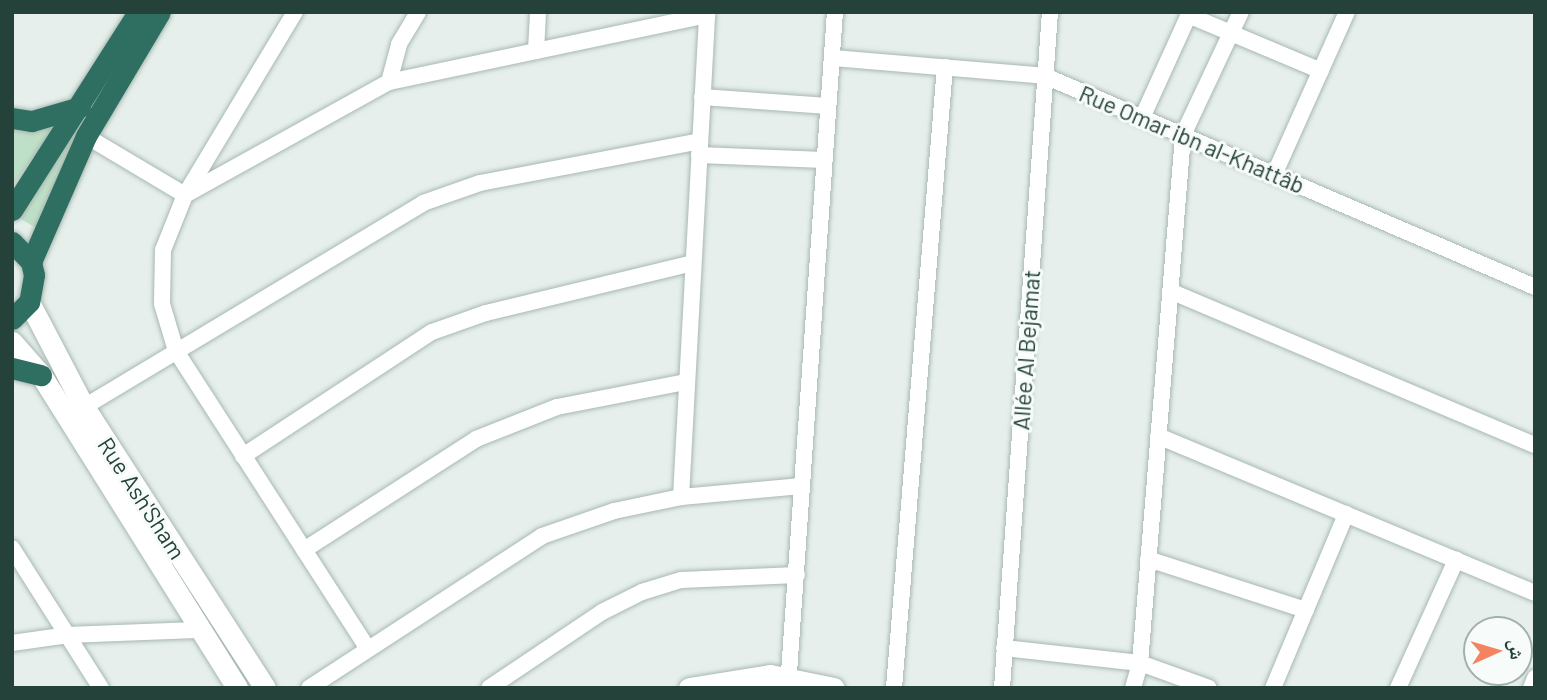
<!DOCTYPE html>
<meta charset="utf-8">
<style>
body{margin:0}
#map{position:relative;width:1547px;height:700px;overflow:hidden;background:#e6efeb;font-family:Barlow,"Noto Naskh Arabic",sans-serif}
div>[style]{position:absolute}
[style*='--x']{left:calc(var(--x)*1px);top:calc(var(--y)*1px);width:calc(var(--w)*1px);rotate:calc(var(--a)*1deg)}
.green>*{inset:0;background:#bfe0c8}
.roads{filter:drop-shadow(0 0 2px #a8b8b2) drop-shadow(0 0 2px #a8b8b2)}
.street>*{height:16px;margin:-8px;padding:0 8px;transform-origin:8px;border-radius:8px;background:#fff}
.secondary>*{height:21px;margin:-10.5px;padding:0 10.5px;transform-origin:10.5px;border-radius:10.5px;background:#fff}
.highway>*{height:21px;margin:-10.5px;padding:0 10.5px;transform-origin:10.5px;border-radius:10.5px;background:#2f6f62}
span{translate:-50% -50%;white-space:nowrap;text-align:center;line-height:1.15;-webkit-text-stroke:6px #f7fbf9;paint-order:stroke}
.street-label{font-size:23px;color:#24423a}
.frame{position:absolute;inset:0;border:14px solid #24423a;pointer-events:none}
.north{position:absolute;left:1463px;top:616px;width:70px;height:70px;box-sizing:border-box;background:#f7fbf9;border:2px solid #a3b1ad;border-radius:50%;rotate:86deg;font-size:19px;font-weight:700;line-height:28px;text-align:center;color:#24423a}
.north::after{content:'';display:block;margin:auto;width:24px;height:32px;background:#f4845f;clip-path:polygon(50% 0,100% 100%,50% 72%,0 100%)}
</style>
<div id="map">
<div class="green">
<div style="clip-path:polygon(147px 12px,38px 229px,19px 218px)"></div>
<div style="clip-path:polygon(61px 120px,12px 186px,12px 125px)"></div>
</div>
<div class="roads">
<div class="street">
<div style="--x:295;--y:12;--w:214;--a:121"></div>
<div style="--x:185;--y:195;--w:59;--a:111.8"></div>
<div style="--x:163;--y:250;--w:54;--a:91.1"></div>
<div style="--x:162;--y:304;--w:49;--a:73.4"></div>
<div style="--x:176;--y:351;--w:352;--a:57.2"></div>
<div style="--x:1188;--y:15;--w:144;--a:22.8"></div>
<div style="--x:536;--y:51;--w:39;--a:-87"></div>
<div style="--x:832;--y:58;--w:214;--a:4.8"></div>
<div style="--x:1045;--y:76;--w:533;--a:23.3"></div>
<div style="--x:389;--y:82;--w:39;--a:-75"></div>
<div style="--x:399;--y:44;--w:37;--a:-59"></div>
<div style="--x:702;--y:97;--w:126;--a:4.1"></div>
<div style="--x:1142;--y:118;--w:116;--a:-65.6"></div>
<div style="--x:86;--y:136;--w:115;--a:30.8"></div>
<div style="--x:185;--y:195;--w:233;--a:-29"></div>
<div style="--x:389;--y:82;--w:325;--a:-11.9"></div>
<div style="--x:699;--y:155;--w:125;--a:2.3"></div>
<div style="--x:1274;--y:175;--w:179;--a:-65.9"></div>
<div style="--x:1170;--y:291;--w:396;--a:22.9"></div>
<div style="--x:84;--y:407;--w:396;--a:-31"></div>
<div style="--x:423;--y:203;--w:60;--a:-19.3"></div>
<div style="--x:480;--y:183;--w:224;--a:-10.8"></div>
<div style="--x:1158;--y:436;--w:408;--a:22.6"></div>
<div style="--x:243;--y:456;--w:226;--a:-33.3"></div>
<div style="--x:432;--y:332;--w:57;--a:-19.4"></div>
<div style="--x:486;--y:313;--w:213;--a:-13.6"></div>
<div style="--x:681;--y:497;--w:486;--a:-86.9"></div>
<div style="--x:12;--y:548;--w:166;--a:57.6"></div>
<div style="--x:304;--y:550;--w:205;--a:-32.8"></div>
<div style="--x:476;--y:439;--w:87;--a:-21.6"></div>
<div style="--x:557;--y:407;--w:131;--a:-11"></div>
<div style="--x:1148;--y:559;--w:166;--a:17.9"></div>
<div style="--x:12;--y:643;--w:57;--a:-8.1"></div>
<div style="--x:68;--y:635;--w:133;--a:-2.2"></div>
<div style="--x:1004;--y:648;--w:137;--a:6.3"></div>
<div style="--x:1140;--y:663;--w:73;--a:19.9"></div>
<div style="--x:788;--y:687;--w:677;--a:-86.02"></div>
<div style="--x:309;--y:688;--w:278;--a:-33.1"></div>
<div style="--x:542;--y:536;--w:76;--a:-19.1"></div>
<div style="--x:614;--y:511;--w:68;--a:-11.8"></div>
<div style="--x:681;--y:497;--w:121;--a:-5.2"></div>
<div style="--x:489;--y:688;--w:136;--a:-33.9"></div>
<div style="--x:602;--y:612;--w:45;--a:-26.6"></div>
<div style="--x:642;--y:592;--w:41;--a:-17.1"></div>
<div style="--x:681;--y:580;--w:116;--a:-2.5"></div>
<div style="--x:894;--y:688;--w:623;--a:-85.31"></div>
<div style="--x:1002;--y:688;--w:678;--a:-85.94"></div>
<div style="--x:1133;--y:688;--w:26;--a:-74"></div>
<div style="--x:1140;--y:663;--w:530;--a:-85.34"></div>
<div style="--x:1183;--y:135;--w:136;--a:-64.8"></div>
<div style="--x:1273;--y:688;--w:189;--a:-67.2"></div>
<div style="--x:1398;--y:688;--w:141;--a:-65.6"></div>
<div style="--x:1531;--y:688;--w:11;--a:-68"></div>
</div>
<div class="secondary">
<div style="--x:29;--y:302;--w:119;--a:62.4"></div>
<div style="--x:84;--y:407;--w:334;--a:57.2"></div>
<div style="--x:12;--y:342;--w:44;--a:48.7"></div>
<div style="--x:41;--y:375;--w:369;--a:57.9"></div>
<div style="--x:689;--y:688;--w:82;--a:-9.1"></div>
<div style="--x:770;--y:675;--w:65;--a:11.5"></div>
</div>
<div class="highway">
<div style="--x:12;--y:118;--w:20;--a:9"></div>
<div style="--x:32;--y:121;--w:50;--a:-16.3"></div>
<div style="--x:12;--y:210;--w:235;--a:-57.5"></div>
<div style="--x:12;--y:242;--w:28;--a:46"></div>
<div style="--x:31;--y:262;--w:13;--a:77"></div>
<div style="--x:34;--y:275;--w:27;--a:100"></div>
<div style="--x:29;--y:302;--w:24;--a:135"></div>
<div style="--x:31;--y:262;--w:137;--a:-66.4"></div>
<div style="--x:86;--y:136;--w:144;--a:-59.2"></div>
<div style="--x:12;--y:368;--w:30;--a:14"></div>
</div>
</div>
<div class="street-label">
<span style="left:1192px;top:139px;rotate:23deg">Rue Omar ibn al-Khattâb</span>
<span style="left:1026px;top:350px;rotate:-86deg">Allée Al Bejamat</span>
<span style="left:142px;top:498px;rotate:57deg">Rue Ash'Sham</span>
</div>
<div class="frame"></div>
<div class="north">ش</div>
</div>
